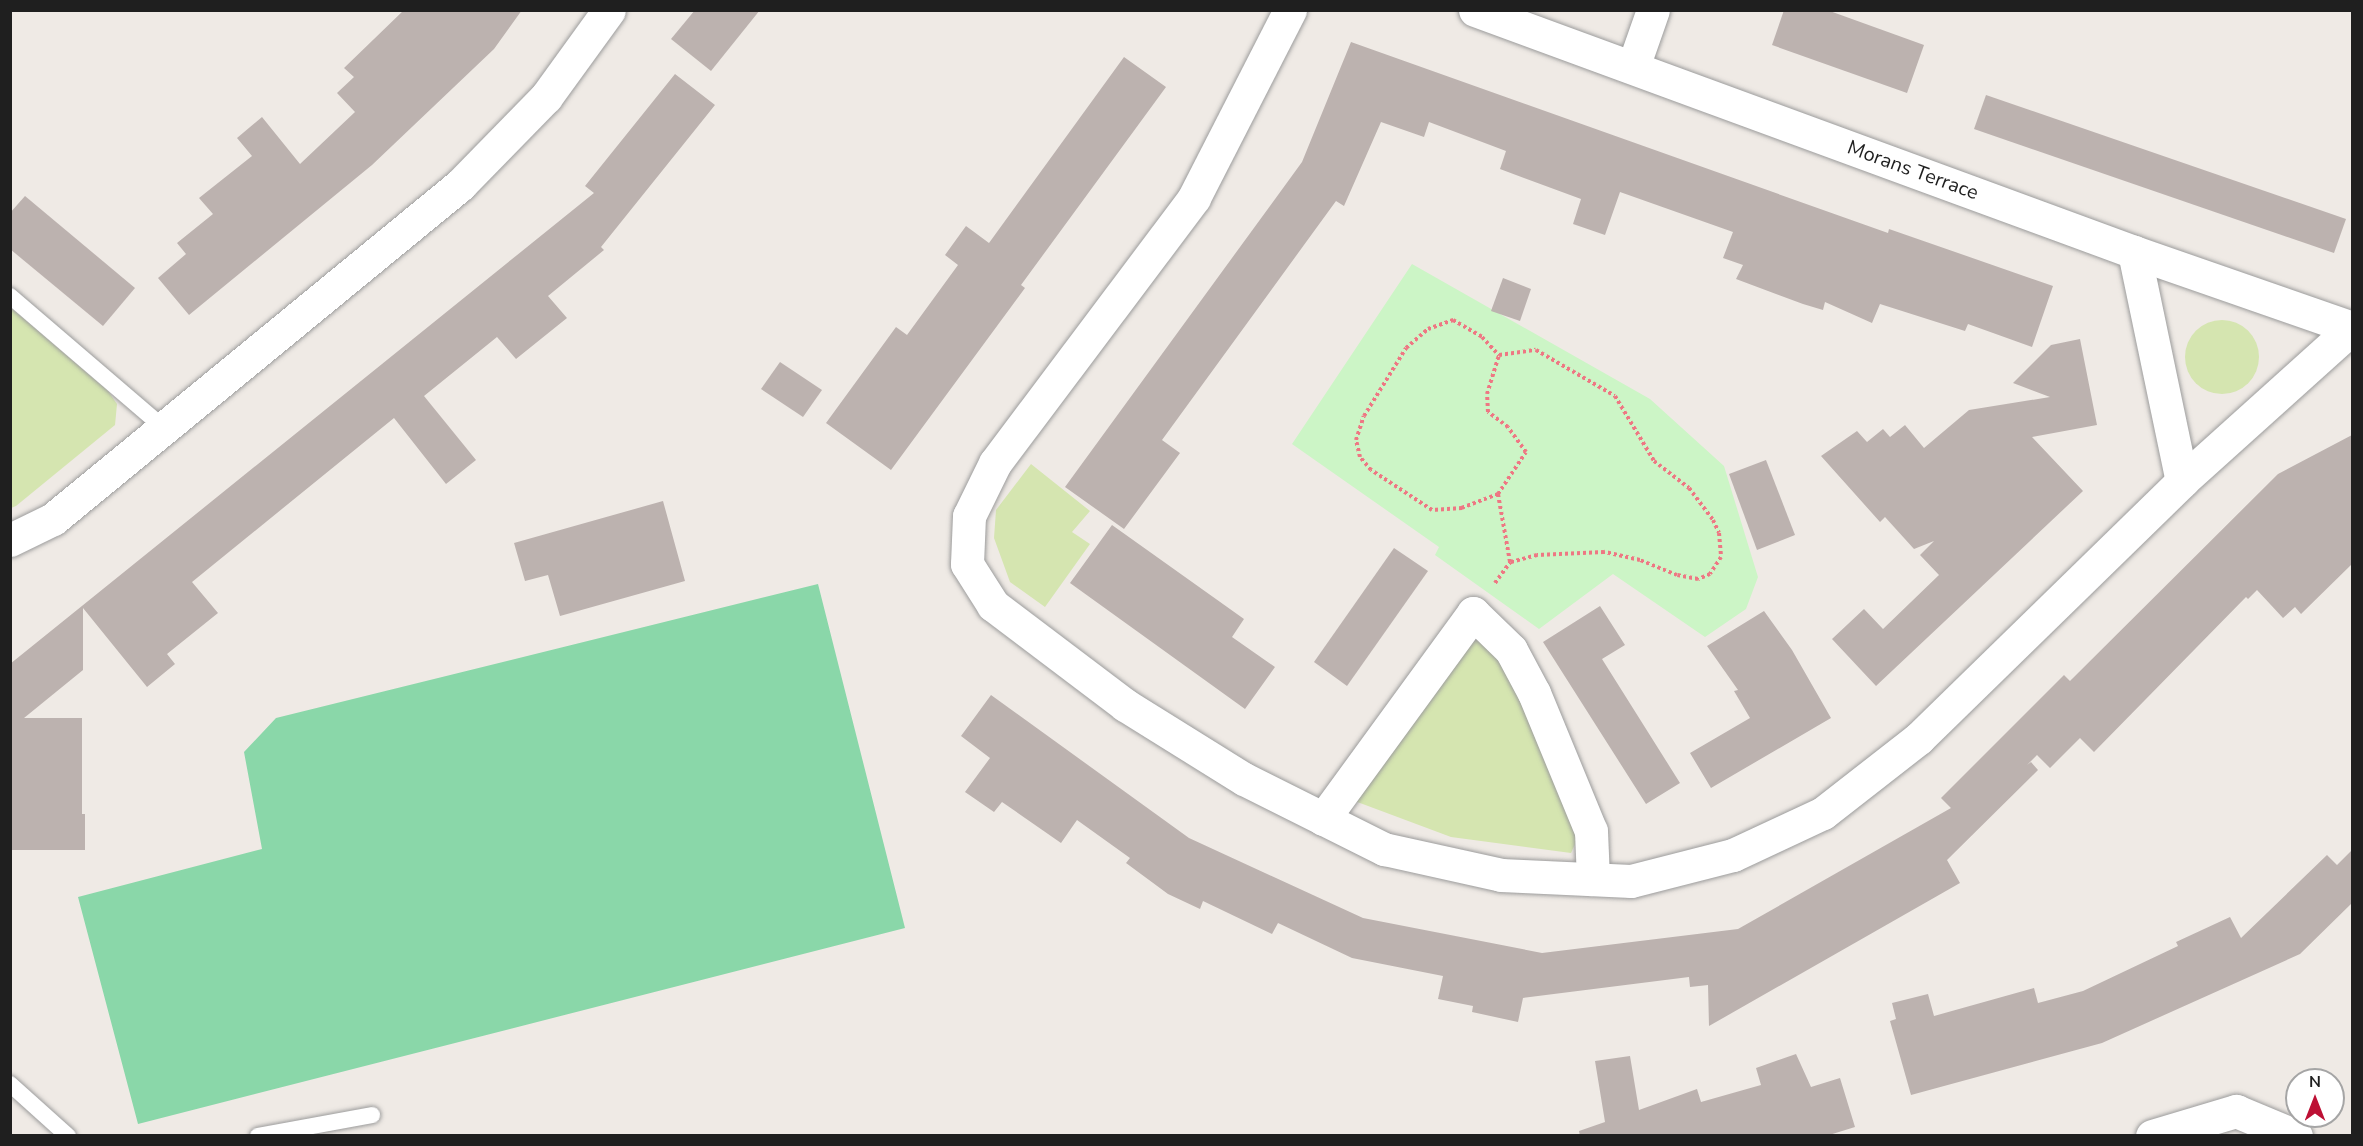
<!DOCTYPE html>
<style>
body{margin:0}
#map{position:relative;width:2363px;height:1146px;overflow:hidden;background:#efeae5;font-family:"Nunito Sans",sans-serif}
div>[style]{position:absolute}
[style*='--x']{left:calc(var(--x)*1px);top:calc(var(--y)*1px);width:calc(var(--w)*1px);rotate:calc(var(--a)*1deg)}
.grass>*{inset:0;background:#d5e5b0}
.round{border-radius:50%}
.park>*{inset:0;background:#ccf5c6}
.pitch>*{inset:0;background:#8ad7a9}
.building>*{inset:0;background:#bcb2af}
.path>*{height:4px;margin-top:-2px;transform-origin:0;background:repeating-linear-gradient(90deg,#ee7783 0 3px,transparent 0 6px)}
.roads{filter:drop-shadow(0 0 2px #9c9c9c) drop-shadow(0 0 2px #9c9c9c)}
.service>*{height:16px;margin:-8px;padding:0 8px;transform-origin:8px;border-radius:8px;background:#fff}
.minor>*{height:33px;margin:-16.5px;padding:0 16.5px;transform-origin:16.5px;border-radius:16.5px;background:#fff}
span{translate:-50% -50%;white-space:nowrap;text-align:center;line-height:1.15;-webkit-text-stroke:4.5px #fff;paint-order:stroke}
.street-label{font-size:20px;color:#1f1f1f}
.frame{position:absolute;inset:0;border:12px solid #1f1f1f;pointer-events:none}
.north{position:absolute;left:2285px;top:1068px;width:60px;height:60px;box-sizing:border-box;background:#fff;border:2px solid #a5a5a5;border-radius:50%;rotate:0deg;font-size:16px;font-weight:700;line-height:24px;text-align:center;color:#1f1f1f}
.north::after{content:'';display:block;margin:auto;width:21px;height:27px;background:#bd1034;clip-path:polygon(50% 0,100% 100%,50% 72%,0 100%)}
</style>
<div id="map">
<div class="grass">
<div style="clip-path:polygon(10px 307px,108px 391px,117px 404px,115px 425px,16px 506px,11px 508px)"></div>
<div class="round" style="left:2185px;top:320px;width:74px;height:74px"></div>
<div style="clip-path:polygon(1031px 464px,1090px 511px,1072px 532px,1090px 544px,1045px 607px,1010px 582px,994px 538px,996px 510px)"></div>
<div style="clip-path:polygon(1483px 638px,1511px 669px,1581px 831px,1571px 853px,1451px 837px,1352px 800px,1458px 646px)"></div>
</div>
<div class="park">
<div style="clip-path:polygon(1412px 264px,1650px 399px,1724px 466px,1758px 577px,1746px 609px,1705px 637px,1613px 574px,1539px 629px,1435px 555px,1439px 547px,1292px 444px)"></div>
</div>
<div class="pitch">
<div style="clip-path:polygon(818px 584px,905px 928px,138px 1124px,78px 897px,262px 849px,244px 752px,276px 718px)"></div>
</div>
<div class="building">
<div style="clip-path:polygon(404px 10px,522px 10px,494px 49px,372px 165px,189px 315px,158px 278px,186px 254px,177px 243px,213px 214px,199px 198px,252px 156px,237px 138px,262px 117px,300px 164px,355px 112px,337px 93px,354px 77px,344px 68px)"></div>
<div style="clip-path:polygon(695px 10px,760px 10px,711px 71px,671px 39px)"></div>
<div style="clip-path:polygon(1784px 10px,1827px 10px,1924px 45px,1907px 93px,1772px 45px)"></div>
<div style="clip-path:polygon(1351px 42px,1888px 233px,1889px 229px,2053px 286px,2032px 347px,1968px 324px,1965px 331px,1880px 304px,1872px 323px,1825px 302px,1823px 310px,1803px 304px,1736px 279px,1743px 265px,1723px 258px,1733px 232px,1620px 192px,1605px 235px,1573px 224px,1581px 199px,1500px 169px,1506px 151px,1429px 122px,1424px 137px,1381px 122px,1344px 206px,1336px 201px,1162px 440px,1180px 453px,1124px 529px,1065px 487px,1302px 162px)"></div>
<div style="clip-path:polygon(1124px 57px,1166px 87px,1021px 285px,1025px 288px,891px 470px,826px 423px,896px 327px,907px 335px,958px 265px,945px 255px,966px 226px,989px 243px)"></div>
<div style="clip-path:polygon(675px 74px,715px 105px,601px 247px,604px 250px,548px 296px,567px 318px,516px 359px,497px 337px,424px 396px,476px 460px,446px 484px,394px 418px,192px 582px,218px 613px,167px 654px,175px 664px,147px 687px,83px 608px,83px 670px,24px 718px,82px 718px,82px 814px,85px 814px,85px 850px,10px 850px,10px 664px,594px 193px,585px 186px)"></div>
<div style="clip-path:polygon(1986px 95px,2346px 219px,2334px 253px,1974px 129px)"></div>
<div style="clip-path:polygon(25px 196px,135px 288px,103px 326px,10px 249px,10px 213px)"></div>
<div style="clip-path:polygon(1503px 278px,1531px 289px,1520px 321px,1491px 311px)"></div>
<div style="clip-path:polygon(2080px 339px,2097px 425px,2032px 437px,2083px 491px,1876px 686px,1832px 639px,1864px 609px,1883px 629px,1939px 575px,1920px 555px,1934px 541px,1914px 549px,1885px 517px,1880px 522px,1821px 456px,1857px 431px,1867px 442px,1883px 429px,1890px 437px,1905px 425px,1924px 448px,1969px 410px,2050px 397px,2013px 383px,2051px 345px)"></div>
<div style="clip-path:polygon(780px 362px,822px 390px,803px 417px,761px 389px)"></div>
<div style="clip-path:polygon(2352px 435px,2352px 564px,2301px 614px,2295px 607px,2283px 618px,2257px 590px,2248px 599px,2246px 597px,2094px 752px,2080px 738px,2050px 768px,2037px 755px,2027px 765px,2031px 762px,2038px 770px,1947px 860px,1960px 883px,1709px 1026px,1708px 985px,1690px 987px,1689px 977px,1523px 998px,1518px 1022px,1472px 1012px,1473px 1006px,1438px 999px,1443px 976px,1352px 958px,1278px 923px,1272px 934px,1203px 901px,1200px 909px,1168px 894px,1126px 863px,1130px 858px,1077px 820px,1061px 843px,1002px 802px,994px 812px,965px 792px,990px 758px,961px 736px,991px 695px,1189px 838px,1363px 918px,1542px 953px,1738px 929px,1951px 808px,1941px 798px,2064px 675px,2070px 681px,2278px 474px)"></div>
<div style="clip-path:polygon(1766px 460px,1795px 535px,1757px 550px,1729px 474px)"></div>
<div style="clip-path:polygon(663px 501px,685px 581px,560px 616px,548px 575px,525px 581px,514px 543px)"></div>
<div style="clip-path:polygon(1112px 525px,1244px 619px,1232px 637px,1275px 667px,1245px 709px,1070px 583px)"></div>
<div style="clip-path:polygon(1394px 548px,1428px 571px,1347px 686px,1314px 662px)"></div>
<div style="clip-path:polygon(1600px 606px,1625px 645px,1602px 659px,1680px 783px,1646px 804px,1543px 642px)"></div>
<div style="clip-path:polygon(1764px 611px,1792px 650px,1831px 718px,1711px 788px,1690px 753px,1750px 718px,1734px 691px,1738px 690px,1707px 646px)"></div>
<div style="clip-path:polygon(2352px 850px,2352px 903px,2300px 954px,2102px 1043px,1911px 1095px,1890px 1021px,1896px 1019px,1892px 1003px,1928px 994px,1934px 1016px,2034px 988px,2038px 1003px,2083px 991px,2178px 946px,2176px 942px,2230px 917px,2241px 938px,2327px 855px,2337px 865px)"></div>
<div style="clip-path:polygon(1796px 1054px,1811px 1087px,1840px 1078px,1855px 1127px,1826px 1136px,1580px 1136px,1579px 1131px,1605px 1122px,1595px 1061px,1630px 1056px,1639px 1110px,1697px 1089px,1701px 1102px,1761px 1085px,1756px 1068px)"></div>
</div>
<div class="path">
<div style="--x:1453;--y:320;--w:34;--a:30"></div>
<div style="--x:1482;--y:337;--w:25;--a:47"></div>
<div style="--x:1499;--y:355;--w:37;--a:-8"></div>
<div style="--x:1536;--y:350;--w:91;--a:30.2"></div>
<div style="--x:1615;--y:396;--w:76;--a:59"></div>
<div style="--x:1654;--y:461;--w:44;--a:37.6"></div>
<div style="--x:1689;--y:488;--w:40;--a:53"></div>
<div style="--x:1713;--y:520;--w:14;--a:65"></div>
<div style="--x:1719;--y:533;--w:24;--a:85"></div>
<div style="--x:1721;--y:557;--w:20;--a:123"></div>
<div style="--x:1710;--y:574;--w:13;--a:157"></div>
<div style="--x:1698;--y:579;--w:21;--a:-169"></div>
<div style="--x:1677;--y:575;--w:40;--a:-158"></div>
<div style="--x:1640;--y:560;--w:37;--a:-167"></div>
<div style="--x:1604;--y:552;--w:67;--a:177.4"></div>
<div style="--x:1537;--y:555;--w:28;--a:165"></div>
<div style="--x:1510;--y:562;--w:69;--a:-100"></div>
<div style="--x:1498;--y:494;--w:39;--a:159"></div>
<div style="--x:1462;--y:508;--w:30;--a:176"></div>
<div style="--x:1432;--y:510;--w:73;--a:-146.7"></div>
<div style="--x:1371;--y:470;--w:17;--a:-130"></div>
<div style="--x:1360;--y:457;--w:17;--a:-103"></div>
<div style="--x:1356;--y:440;--w:25;--a:-72"></div>
<div style="--x:1364;--y:416;--w:80;--a:-58.3"></div>
<div style="--x:1406;--y:348;--w:29;--a:-41"></div>
<div style="--x:1428;--y:329;--w:27;--a:-20"></div>
<div style="--x:1498;--y:494;--w:50;--a:-56.3"></div>
<div style="--x:1526;--y:452;--w:31;--a:-126"></div>
<div style="--x:1508;--y:427;--w:25;--a:-143"></div>
<div style="--x:1488;--y:412;--w:18;--a:-93"></div>
<div style="--x:1487;--y:394;--w:41;--a:-72.9"></div>
<div style="--x:1495;--y:583;--w:26;--a:-54"></div>
</div>
<div class="roads">
<div class="service">
<div style="--x:10;--y:296;--w:203;--a:40.6"></div>
<div style="--x:10;--y:1084;--w:78;--a:41.9"></div>
<div style="--x:258;--y:1136;--w:116;--a:-10.4"></div>
</div>
<div class="minor">
<div style="--x:1290;--y:10;--w:211;--a:117.1"></div>
<div style="--x:1194;--y:198;--w:331;--a:126.9"></div>
<div style="--x:995;--y:463;--w:59;--a:116.1"></div>
<div style="--x:969;--y:516;--w:48;--a:92.4"></div>
<div style="--x:967;--y:564;--w:49;--a:57.6"></div>
<div style="--x:993;--y:605;--w:166;--a:37.1"></div>
<div style="--x:1125;--y:705;--w:140;--a:31.9"></div>
<div style="--x:1244;--y:779;--w:157;--a:26.6"></div>
<div style="--x:1384;--y:849;--w:120;--a:12.5"></div>
<div style="--x:1501;--y:875;--w:130;--a:2.6"></div>
<div style="--x:1631;--y:881;--w:105;--a:-14.3"></div>
<div style="--x:1733;--y:855;--w:99;--a:-25"></div>
<div style="--x:1823;--y:813;--w:122;--a:-38"></div>
<div style="--x:1919;--y:738;--w:368;--a:-44.3"></div>
<div style="--x:2182;--y:481;--w:229;--a:-42"></div>
<div style="--x:1475;--y:10;--w:702;--a:20.16"></div>
<div style="--x:2134;--y:252;--w:231;--a:19.2"></div>
<div style="--x:1633;--y:67;--w:60;--a:-70.7"></div>
<div style="--x:2134;--y:252;--w:234;--a:78.2"></div>
<div style="--x:10;--y:540;--w:48;--a:-26"></div>
<div style="--x:53;--y:519;--w:527;--a:-39.37"></div>
<div style="--x:460;--y:185;--w:123;--a:-45.7"></div>
<div style="--x:546;--y:97;--w:107;--a:-54.1"></div>
<div style="--x:1323;--y:819;--w:255;--a:-53.9"></div>
<div style="--x:1473;--y:613;--w:53;--a:44.2"></div>
<div style="--x:1511;--y:650;--w:49;--a:61.9"></div>
<div style="--x:1534;--y:693;--w:149;--a:67.6"></div>
<div style="--x:1591;--y:831;--w:48;--a:87.6"></div>
<div style="--x:2152;--y:1136;--w:88;--a:-16.6"></div>
<div style="--x:2236;--y:1111;--w:65;--a:22.6"></div>
</div>
</div>
<div class="street-label">
<span style="left:1913px;top:170px;rotate:20deg">Morans Terrace</span>
</div>
<div class="frame"></div>
<div class="north">N</div>
</div>
